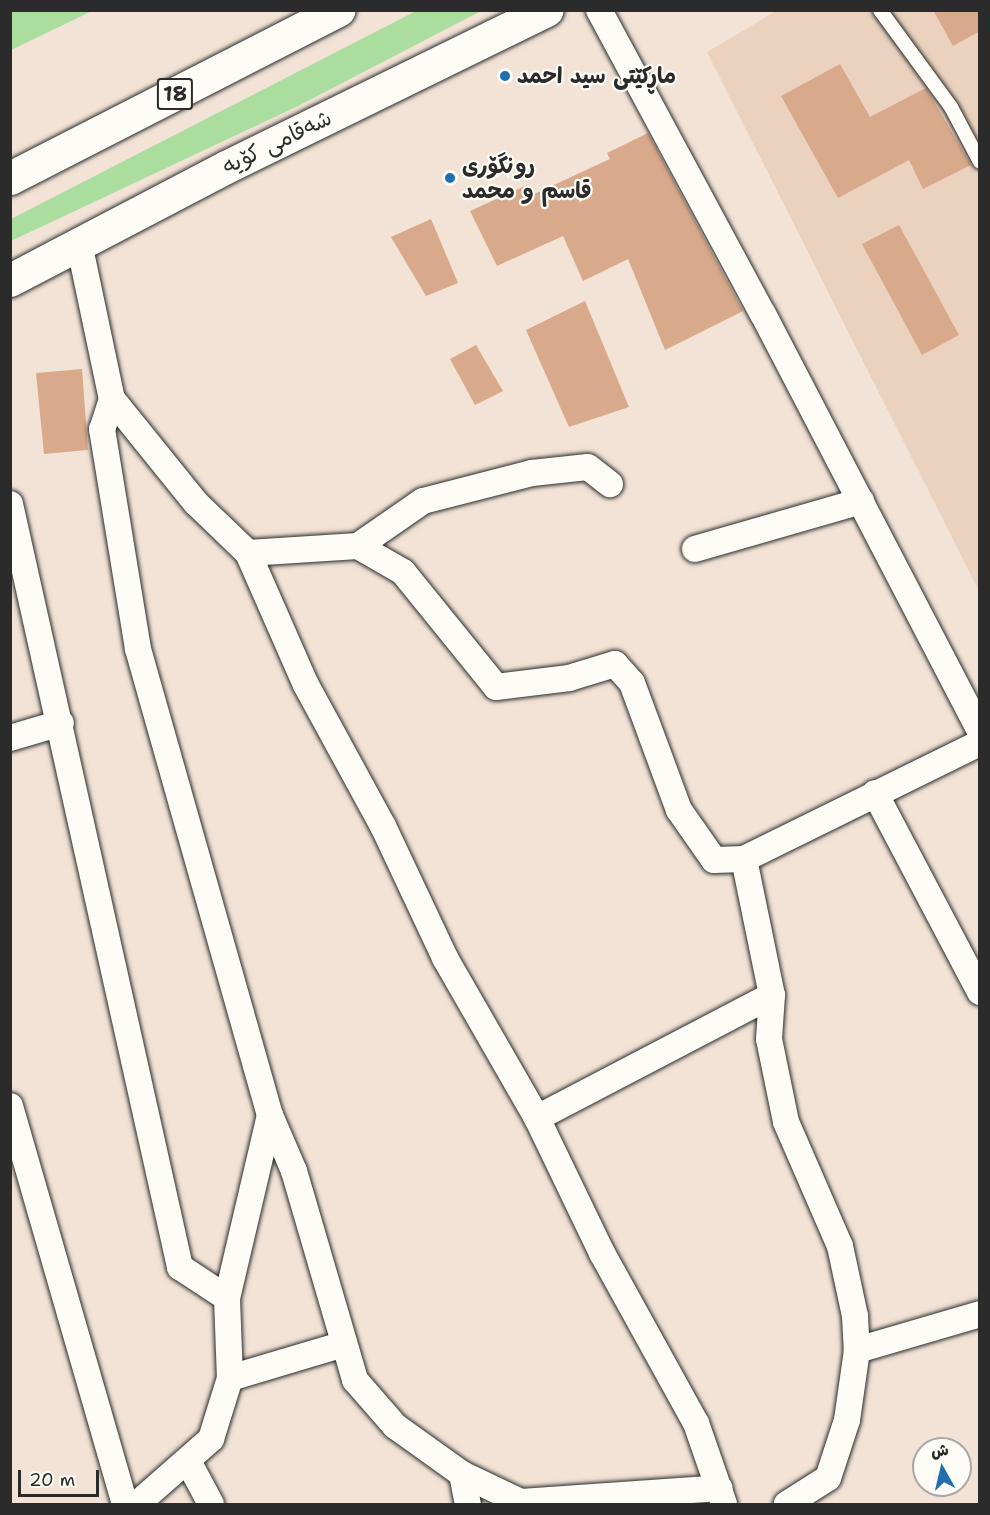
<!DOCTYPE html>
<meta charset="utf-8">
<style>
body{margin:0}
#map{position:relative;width:990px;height:1515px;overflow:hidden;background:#f2e3d6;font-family:"Shantell Sans","Playpen Sans Arabic",sans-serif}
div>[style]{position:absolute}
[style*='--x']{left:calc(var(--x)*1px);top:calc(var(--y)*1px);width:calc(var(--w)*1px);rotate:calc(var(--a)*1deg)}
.built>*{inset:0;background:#ead2bf}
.green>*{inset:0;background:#aadd9e}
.building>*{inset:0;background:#d8a98a}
.roads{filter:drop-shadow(0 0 2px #2b2b2b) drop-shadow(0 0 2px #2b2b2b)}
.service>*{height:14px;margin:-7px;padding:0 7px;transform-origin:7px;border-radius:7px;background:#fdfcf7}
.minor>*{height:26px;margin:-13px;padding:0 13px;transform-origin:13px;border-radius:13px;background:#fdfcf7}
.trunk>*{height:33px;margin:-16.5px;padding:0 16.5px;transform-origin:16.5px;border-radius:16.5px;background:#fdfcf7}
.dots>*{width:16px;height:16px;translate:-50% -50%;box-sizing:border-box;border:3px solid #fdfcf7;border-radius:50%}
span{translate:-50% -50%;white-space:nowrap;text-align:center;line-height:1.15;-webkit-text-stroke:4.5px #fdfcf7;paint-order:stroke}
.shield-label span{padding:2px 4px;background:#fdfcf7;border:2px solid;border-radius:4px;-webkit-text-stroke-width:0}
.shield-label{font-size:21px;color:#2b2b2b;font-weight:700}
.poi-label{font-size:22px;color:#2b2b2b;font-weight:700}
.left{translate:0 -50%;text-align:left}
.street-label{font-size:22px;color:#2b2b2b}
.frame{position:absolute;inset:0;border:12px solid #2b2b2b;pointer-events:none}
.north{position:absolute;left:912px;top:1437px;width:60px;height:60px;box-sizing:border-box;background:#fdfcf7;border:2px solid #a9a8a5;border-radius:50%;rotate:352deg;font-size:16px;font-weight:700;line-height:24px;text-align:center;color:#2b2b2b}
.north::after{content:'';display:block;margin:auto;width:21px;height:27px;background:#1f6fb2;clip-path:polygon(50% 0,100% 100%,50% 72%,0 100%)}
.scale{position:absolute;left:18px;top:1470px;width:81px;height:27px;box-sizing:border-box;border:3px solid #2b2b2b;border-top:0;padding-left:8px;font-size:18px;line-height:21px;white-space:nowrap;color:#2b2b2b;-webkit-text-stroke:4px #fdfcf7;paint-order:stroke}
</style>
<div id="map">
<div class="built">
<div style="clip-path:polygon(776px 11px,979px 11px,979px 591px,707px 52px)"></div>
</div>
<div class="green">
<div style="clip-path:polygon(11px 10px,92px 10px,92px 11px,11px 50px)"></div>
<div style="clip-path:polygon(418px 10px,481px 11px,298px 106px,11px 241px,11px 219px)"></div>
</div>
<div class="building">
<div style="clip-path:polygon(933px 10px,980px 10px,980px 31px,953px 46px)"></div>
<div style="clip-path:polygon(840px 64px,870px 117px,926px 88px,971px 165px,923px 189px,909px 160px,838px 198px,781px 96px)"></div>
<div style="clip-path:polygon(648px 133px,743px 311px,665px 350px,628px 259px,583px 281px,563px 236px,497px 266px,470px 211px,527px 185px,532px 195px,610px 159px,607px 153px)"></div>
<div style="clip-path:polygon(431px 219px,458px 283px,426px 296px,391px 237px)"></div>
<div style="clip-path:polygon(899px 225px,959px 335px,922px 355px,862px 244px)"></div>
<div style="clip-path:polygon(585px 301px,629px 407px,569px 427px,526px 330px)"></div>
<div style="clip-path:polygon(476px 345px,503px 391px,475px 405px,450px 359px)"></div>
<div style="clip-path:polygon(82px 369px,88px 450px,44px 454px,36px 373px)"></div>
</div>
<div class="roads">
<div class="service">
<div style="--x:880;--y:10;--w:120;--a:53.8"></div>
<div style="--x:951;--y:107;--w:62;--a:62.2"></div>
</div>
<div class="minor">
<div style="--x:599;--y:10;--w:345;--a:61.7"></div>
<div style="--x:763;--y:314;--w:470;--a:62.5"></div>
<div style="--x:79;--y:243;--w:159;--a:78.1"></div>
<div style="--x:112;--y:399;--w:32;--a:108"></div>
<div style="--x:102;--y:429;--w:223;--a:80.7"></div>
<div style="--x:138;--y:649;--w:484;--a:74.2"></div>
<div style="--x:270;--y:1115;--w:188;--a:103.2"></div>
<div style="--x:227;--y:1298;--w:80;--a:87.9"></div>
<div style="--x:230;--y:1378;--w:64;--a:107.3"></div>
<div style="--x:211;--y:1439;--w:98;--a:138.7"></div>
<div style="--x:112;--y:399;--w:134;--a:51.1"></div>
<div style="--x:196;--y:503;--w:72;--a:43.9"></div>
<div style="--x:248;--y:553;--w:144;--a:66.3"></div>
<div style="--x:306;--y:685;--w:161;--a:61.4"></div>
<div style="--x:383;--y:826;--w:146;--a:64.8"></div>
<div style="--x:445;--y:958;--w:185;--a:60.1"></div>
<div style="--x:537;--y:1118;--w:150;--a:64.3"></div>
<div style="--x:602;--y:1253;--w:194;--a:61.1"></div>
<div style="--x:696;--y:1423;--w:86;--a:70.9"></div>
<div style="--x:10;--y:504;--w:782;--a:77.44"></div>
<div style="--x:180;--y:1267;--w:56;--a:33.4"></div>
<div style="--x:358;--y:546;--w:52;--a:30"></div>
<div style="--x:403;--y:572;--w:148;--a:51"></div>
<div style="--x:496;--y:687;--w:74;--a:-7"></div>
<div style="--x:569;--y:678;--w:48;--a:-16.9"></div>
<div style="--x:615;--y:664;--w:25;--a:48"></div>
<div style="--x:632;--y:683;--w:135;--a:69.7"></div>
<div style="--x:679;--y:810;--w:61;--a:55"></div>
<div style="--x:714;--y:860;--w:30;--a:-2"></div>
<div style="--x:744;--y:859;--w:139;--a:78.4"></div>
<div style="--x:772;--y:995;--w:44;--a:93.9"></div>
<div style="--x:769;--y:1039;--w:85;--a:78.4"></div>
<div style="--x:786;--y:1122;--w:135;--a:66.5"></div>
<div style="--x:840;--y:1246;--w:72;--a:77.9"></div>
<div style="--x:855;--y:1316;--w:34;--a:87"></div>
<div style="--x:857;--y:1350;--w:71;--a:98.1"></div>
<div style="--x:847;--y:1420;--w:61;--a:108.1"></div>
<div style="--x:828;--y:1478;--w:49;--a:147.6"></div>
<div style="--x:695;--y:549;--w:173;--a:-16.1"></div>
<div style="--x:248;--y:553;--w:110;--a:-3.6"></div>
<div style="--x:358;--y:546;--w:79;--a:-34.7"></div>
<div style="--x:423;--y:501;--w:113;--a:-14.4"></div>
<div style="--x:532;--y:473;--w:56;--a:-6.1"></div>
<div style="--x:588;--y:467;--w:28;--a:38"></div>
<div style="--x:10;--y:738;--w:53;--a:-16.4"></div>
<div style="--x:875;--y:793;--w:225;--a:62.2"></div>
<div style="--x:744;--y:859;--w:263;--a:-26.2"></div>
<div style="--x:10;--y:1106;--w:414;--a:73.9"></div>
<div style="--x:270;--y:1115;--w:61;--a:66.8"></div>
<div style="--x:294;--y:1171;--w:218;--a:73.7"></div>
<div style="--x:355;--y:1380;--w:61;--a:49"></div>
<div style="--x:395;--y:1426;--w:82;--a:35.6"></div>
<div style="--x:462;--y:1474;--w:65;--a:25.4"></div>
<div style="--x:521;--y:1502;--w:199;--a:-4"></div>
<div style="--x:537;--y:1118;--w:265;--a:-27.6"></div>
<div style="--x:857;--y:1350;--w:128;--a:-16.3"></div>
<div style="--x:230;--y:1378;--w:116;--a:-16.6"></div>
<div style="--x:188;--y:1461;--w:49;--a:61.9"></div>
<div style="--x:462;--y:1474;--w:31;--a:79"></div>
</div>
<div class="trunk">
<div style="--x:10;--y:178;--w:369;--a:-27.1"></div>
<div style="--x:10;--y:280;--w:244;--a:-27.6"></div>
<div style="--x:226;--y:167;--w:357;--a:-26.1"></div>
</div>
</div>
<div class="dots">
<div style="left:505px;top:76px;background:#1f6fb2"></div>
<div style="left:450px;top:178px;background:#1f6fb2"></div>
</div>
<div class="shield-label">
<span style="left:175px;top:94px">18</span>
</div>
<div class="poi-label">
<span class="left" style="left:517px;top:76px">ماڕکێتی سید احمد</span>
<span class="left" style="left:462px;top:178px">رونگۆری<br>قاسم و محمد</span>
</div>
<div class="street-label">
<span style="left:277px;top:142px;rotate:-26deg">شەقامی کۆیە</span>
</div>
<div class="frame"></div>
<div class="north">ش</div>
<div class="scale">20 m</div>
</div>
